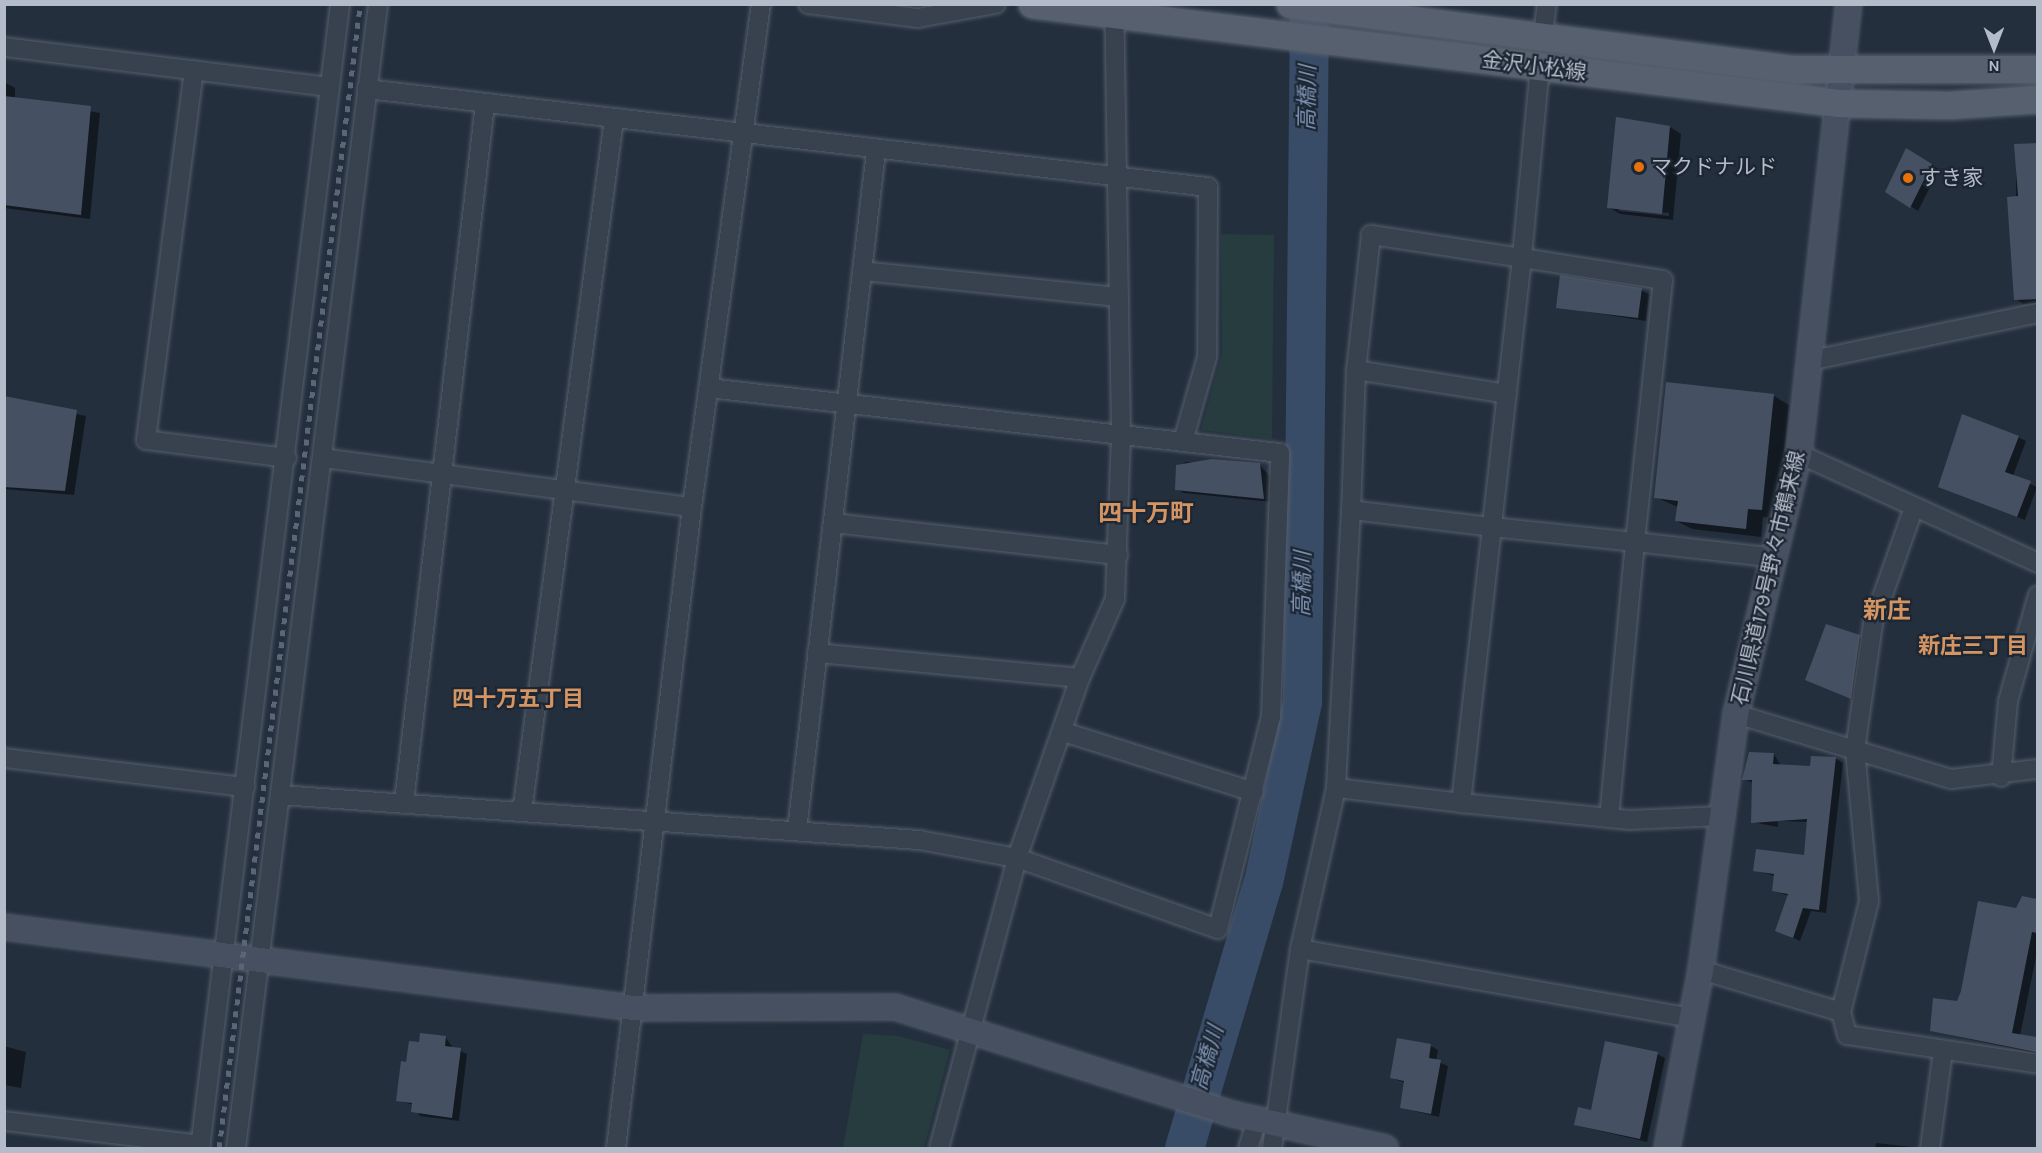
<!DOCTYPE html>
<meta charset="utf-8">
<style>
body{margin:0}
#map{position:relative;width:2042px;height:1153px;overflow:hidden;background:#242f3e;font-family:Karla,"Noto Sans JP",sans-serif}
div>[style]{position:absolute}
[style*='--x']{left:calc(var(--x)*1px);top:calc(var(--y)*1px);width:calc(var(--w)*1px);rotate:calc(var(--a)*1deg)}
.green>*{inset:0;background:#263c3f}
.shadow>*{inset:0;background:#0007}
.river>*{height:39px;margin:-19.5px;padding:0 19.5px;transform-origin:19.5px;border-radius:19.5px;background:#394c67}
.building>*{inset:0;background:#455162}
.roads{filter:drop-shadow(0 0 2px #565f6c) drop-shadow(0 0 2px #565f6c)}
.street>*{height:18px;margin:-9px;padding:0 9px;transform-origin:9px;border-radius:9px;background:#38414e}
.secondary>*{height:24px;margin:-12px;padding:0 12px;transform-origin:12px;border-radius:12px;background:#465061}
.primary>*{height:27px;margin:-13.5px;padding:0 13.5px;transform-origin:13.5px;border-radius:13.5px;background:#56606e}
.rail>*{height:4.5px;margin-top:-2.25px;transform-origin:0;background:repeating-linear-gradient(90deg,#5a6575 0 6px,transparent 0 12px)}
.dots>*{width:16px;height:16px;translate:-50% -50%;box-sizing:border-box;border:3px solid #1d2633;border-radius:50%}
span{translate:-50% -50%;white-space:nowrap;text-align:center;line-height:1.15;-webkit-text-stroke:4.5px #1d2633;paint-order:stroke}
.street-label{font-size:21px;color:#b4bcc9}
.poi-label{font-size:21px;color:#b4bcc9}
.left{translate:0 -50%;text-align:left}
.water-label{font-size:22px;color:#7c92b1;font-style:italic}
.neighbourhood-label{font-size:22px;color:#d59563;font-weight:700}
.quarter-label{font-size:24px;color:#d59563;font-weight:700}
.frame{position:absolute;inset:0;border:6px solid #b4bcc9;pointer-events:none}
.north{position:absolute;left:1964px;top:18px;width:60px;height:60px;-webkit-text-stroke:4px #1d2633;paint-order:stroke;rotate:180deg;font-size:16px;font-weight:700;line-height:24px;text-align:center;color:#b4bcc9}
.north::after{content:'';display:block;margin:auto;width:21px;height:27px;background:#b4bcc9;clip-path:polygon(50% 0,100% 100%,50% 72%,0 100%)}
</style>
<div id="map">
<div class="green">
<div style="clip-path:polygon(1221px 234px,1274px 235px,1272px 439px,1201px 430px,1222px 353px)"></div>
<div style="clip-path:polygon(863px 1034px,898px 1036px,950px 1050px,924px 1148px,843px 1148px)"></div>
</div>
<div class="shadow">
<div style="clip-path:polygon(4px 82px,15px 88px,15px 98px,100px 113px,90px 219px,4px 208px)"></div>
<div style="clip-path:polygon(evenodd,1670px 127px,1681px 134px,1673px 220px,1620px 214px,1608px 207px,1670px 127px,1619px 208px,1669px 213px,1669px 216px,1619px 211px,1619px 208px)"></div>
<div style="clip-path:polygon(2038px 144px,2038px 303px,2023px 304px,2016px 299px,2016px 146px)"></div>
<div style="clip-path:polygon(1907px 150px,1939px 169px,1918px 211px,1887px 191px)"></div>
<div style="clip-path:polygon(1641px 290px,1649px 294px,1646px 321px,1558px 307px)"></div>
<div style="clip-path:polygon(1774px 396px,1789px 405px,1777px 518px,1763px 517px,1761px 537px,1692px 529px,1677px 521px,1678px 507px,1655px 497px)"></div>
<div style="clip-path:polygon(4px 398px,86px 416px,74px 495px,4px 489px)"></div>
<div style="clip-path:polygon(2018px 437px,2026px 441px,2013px 476px,2037px 487px,2025px 520px,1947px 490px)"></div>
<div style="clip-path:polygon(1186px 462px,1260px 465px,1272px 479px,1271px 502px,1184px 493px,1176px 489px,1178px 466px)"></div>
<div style="clip-path:polygon(1859px 637px,1867px 641px,1858px 702px,1807px 680px)"></div>
<div style="clip-path:polygon(1774px 754px,1781px 766px,1812px 767px,1835px 758px,1843px 763px,1826px 913px,1811px 911px,1800px 941px,1776px 930px,1789px 896px,1774px 891px,1775px 876px,1754px 870px,1805px 857px,1808px 822px,1778px 821px,1778px 827px,1752px 822px,1754px 783px,1743px 779px)"></div>
<div style="clip-path:polygon(2038px 791px,2038px 826px,2036px 825px)"></div>
<div style="clip-path:polygon(2023px 898px,2038px 900px,2038px 947px,2020px 1036px,2038px 1038px,2038px 1054px,1932px 1031px,1958px 1003px)"></div>
<div style="clip-path:polygon(421px 1035px,446px 1038px,453px 1048px,467px 1054px,459px 1121px,420px 1116px,413px 1105px,398px 1100px,410px 1043px,420px 1044px)"></div>
<div style="clip-path:polygon(4px 1046px,26px 1052px,21px 1088px,4px 1085px)"></div>
<div style="clip-path:polygon(1431px 1046px,1438px 1050px,1436px 1061px,1448px 1066px,1439px 1117px,1401px 1108px,1406px 1083px,1391px 1078px)"></div>
<div style="clip-path:polygon(1657px 1054px,1665px 1058px,1647px 1142px,1575px 1125px)"></div>
<div style="clip-path:polygon(1876px 1143px,1912px 1147px,1914px 1148px,1875px 1148px)"></div>
</div>
<div class="river">
<div style="--x:1184;--y:1148;--w:277;--a:-73.5"></div>
<div style="--x:1263;--y:882;--w:185;--a:-77.8"></div>
<div style="--x:1302;--y:701;--w:697;--a:-89.42"></div>
</div>
<div class="building">
<div style="clip-path:polygon(4px 96px,91px 106px,81px 215px,4px 205px)"></div>
<div style="clip-path:polygon(1616px 117px,1670px 126px,1662px 214px,1607px 208px)"></div>
<div style="clip-path:polygon(2037px 143px,2037px 299px,2014px 300px,2007px 197px,2018px 196px,2014px 144px)"></div>
<div style="clip-path:polygon(1906px 148px,1932px 164px,1910px 208px,1885px 192px)"></div>
<div style="clip-path:polygon(1560px 275px,1642px 288px,1638px 318px,1556px 308px)"></div>
<div style="clip-path:polygon(1666px 382px,1774px 394px,1762px 510px,1748px 509px,1746px 529px,1675px 521px,1678px 501px,1654px 498px)"></div>
<div style="clip-path:polygon(4px 396px,77px 410px,65px 491px,4px 487px)"></div>
<div style="clip-path:polygon(1962px 414px,2019px 436px,2005px 472px,2031px 481px,2017px 517px,1938px 487px)"></div>
<div style="clip-path:polygon(1212px 459px,1260px 463px,1264px 499px,1175px 490px,1176px 465px)"></div>
<div style="clip-path:polygon(1826px 624px,1860px 635px,1851px 699px,1805px 680px)"></div>
<div style="clip-path:polygon(1749px 752px,1774px 753px,1773px 764px,1810px 766px,1811px 756px,1836px 757px,1819px 910px,1803px 908px,1793px 938px,1775px 931px,1788px 894px,1772px 891px,1774px 874px,1753px 871px,1756px 849px,1804px 855px,1807px 819px,1751px 823px,1752px 780px,1742px 780px)"></div>
<div style="clip-path:polygon(2022px 896px,2037px 899px,2037px 933px,2032px 932px,2012px 1033px,2037px 1037px,2036px 1052px,1930px 1031px,1933px 998px,1957px 1001px,1961px 991px,1978px 901px,2016px 908px)"></div>
<div style="clip-path:polygon(420px 1033px,446px 1036px,445px 1046px,461px 1048px,452px 1118px,411px 1112px,412px 1103px,396px 1101px,401px 1061px,406px 1062px,409px 1041px,419px 1042px)"></div>
<div style="clip-path:polygon(1397px 1038px,1431px 1044px,1429px 1058px,1441px 1060px,1431px 1114px,1400px 1108px,1404px 1081px,1390px 1078px)"></div>
<div style="clip-path:polygon(1605px 1041px,1658px 1052px,1640px 1139px,1574px 1125px,1578px 1107px,1591px 1110px)"></div>
</div>
<div class="roads">
<div class="street">
<div style="--x:808;--y:4;--w:111;--a:7.3"></div>
<div style="--x:918;--y:18;--w:79;--a:-10.2"></div>
<div style="--x:1543;--y:35;--w:31;--a:-83"></div>
<div style="--x:4;--y:47;--w:327;--a:7"></div>
<div style="--x:1540;--y:66;--w:193;--a:95.4"></div>
<div style="--x:1522;--y:258;--w:153;--a:-171.3"></div>
<div style="--x:1371;--y:235;--w:136;--a:96.3"></div>
<div style="--x:1356;--y:370;--w:140;--a:92"></div>
<div style="--x:1351;--y:510;--w:142;--a:6.9"></div>
<div style="--x:1492;--y:527;--w:278;--a:96.4"></div>
<div style="--x:1461;--y:803;--w:169;--a:5.8"></div>
<div style="--x:1629;--y:820;--w:93;--a:-2.5"></div>
<div style="--x:194;--y:70;--w:373;--a:97.4"></div>
<div style="--x:146;--y:440;--w:142;--a:7.3"></div>
<div style="--x:367;--y:89;--w:847;--a:6.65"></div>
<div style="--x:1208;--y:187;--w:170;--a:90.3"></div>
<div style="--x:1207;--y:357;--w:87;--a:105.9"></div>
<div style="--x:862;--y:271;--w:258;--a:5.8"></div>
<div style="--x:1813;--y:360;--w:230;--a:-11.8"></div>
<div style="--x:1356;--y:370;--w:153;--a:9"></div>
<div style="--x:1799;--y:454;--w:263;--a:24.5"></div>
<div style="--x:323;--y:458;--w:372;--a:7.6"></div>
<div style="--x:1351;--y:510;--w:278;--a:93.1"></div>
<div style="--x:1336;--y:788;--w:126;--a:6.8"></div>
<div style="--x:833;--y:523;--w:287;--a:6.4"></div>
<div style="--x:817;--y:653;--w:264;--a:5.4"></div>
<div style="--x:1736;--y:714;--w:225;--a:16.8"></div>
<div style="--x:1951;--y:779;--w:88;--a:-6.6"></div>
<div style="--x:1064;--y:732;--w:199;--a:17.5"></div>
<div style="--x:4;--y:758;--w:243;--a:6.9"></div>
<div style="--x:2001;--y:777;--w:76;--a:-84.7"></div>
<div style="--x:2008;--y:701;--w:110;--a:-74.2"></div>
<div style="--x:1336;--y:788;--w:165;--a:102.6"></div>
<div style="--x:1300;--y:949;--w:397;--a:10"></div>
<div style="--x:280;--y:795;--w:641;--a:4.03"></div>
<div style="--x:919;--y:840;--w:100;--a:10.4"></div>
<div style="--x:1017;--y:858;--w:213;--a:19.5"></div>
<div style="--x:1218;--y:929;--w:219;--a:-76"></div>
<div style="--x:1271;--y:717;--w:264;--a:-88"></div>
<div style="--x:1280;--y:453;--w:575;--a:-173.51"></div>
<div style="--x:404;--y:802;--w:703;--a:-83.38"></div>
<div style="--x:522;--y:812;--w:699;--a:-82.44"></div>
<div style="--x:1609;--y:818;--w:277;--a:-84.6"></div>
<div style="--x:1635;--y:542;--w:263;--a:-83.9"></div>
<div style="--x:1663;--y:280;--w:143;--a:-171.1"></div>
<div style="--x:1522;--y:258;--w:271;--a:96.4"></div>
<div style="--x:1492;--y:527;--w:144;--a:6"></div>
<div style="--x:1635;--y:542;--w:143;--a:6.4"></div>
<div style="--x:797;--y:830;--w:684;--a:-83.36"></div>
<div style="--x:1701;--y:970;--w:146;--a:16.7"></div>
<div style="--x:1841;--y:1012;--w:24;--a:75"></div>
<div style="--x:1847;--y:1035;--w:193;--a:8.6"></div>
<div style="--x:1841;--y:1012;--w:114;--a:-75.8"></div>
<div style="--x:1869;--y:901;--w:152;--a:-95.3"></div>
<div style="--x:1855;--y:750;--w:128;--a:-81.9"></div>
<div style="--x:1873;--y:623;--w:123;--a:-70.5"></div>
<div style="--x:4;--y:1121;--w:198;--a:6.9"></div>
<div style="--x:200;--y:1148;--w:1153;--a:-83.02"></div>
<div style="--x:236;--y:1148;--w:1153;--a:-82.92"></div>
<div style="--x:616;--y:1148;--w:645;--a:-83.24"></div>
<div style="--x:692;--y:507;--w:508;--a:-82.19"></div>
<div style="--x:939;--y:1148;--w:300;--a:-74.9"></div>
<div style="--x:1017;--y:858;--w:191;--a:-70.7"></div>
<div style="--x:1080;--y:678;--w:86;--a:-66.1"></div>
<div style="--x:1115;--y:599;--w:165;--a:-87.9"></div>
<div style="--x:1121;--y:434;--w:430;--a:-90.9"></div>
<div style="--x:1248;--y:1148;--w:29;--a:-72"></div>
<div style="--x:1272;--y:1148;--w:201;--a:-82"></div>
<div style="--x:1930;--y:1148;--w:98;--a:-82.4"></div>
</div>
<div class="secondary">
<div style="--x:4;--y:927;--w:635;--a:7.33"></div>
<div style="--x:634;--y:1008;--w:261;--a:-0.2"></div>
<div style="--x:895;--y:1007;--w:354;--a:17.6"></div>
<div style="--x:1232;--y:1114;--w:157;--a:12.5"></div>
<div style="--x:1667;--y:1148;--w:181;--a:-79.2"></div>
<div style="--x:1701;--y:970;--w:258;--a:-82.2"></div>
<div style="--x:1736;--y:714;--w:268;--a:-76.4"></div>
<div style="--x:1799;--y:454;--w:453;--a:-83.7"></div>
</div>
<div class="primary">
<div style="--x:1032;--y:4;--w:812;--a:7"></div>
<div style="--x:1838;--y:103;--w:111;--a:1"></div>
<div style="--x:1949;--y:105;--w:89;--a:-3.9"></div>
<div style="--x:1290;--y:4;--w:505;--a:7.39"></div>
<div style="--x:1791;--y:69;--w:247;--a:0"></div>
</div>
</div>
<div class="rail">
<div style="--x:219;--y:1148;--w:1153;--a:-82.97"></div>
</div>
<div class="dots">
<div style="left:1639px;top:167px;background:#e8710a"></div>
<div style="left:1908px;top:178px;background:#e8710a"></div>
</div>
<div class="street-label">
<span style="left:1534px;top:66px;rotate:7deg">金沢小松線</span>
<span style="left:1768px;top:578px;rotate:-77deg">石川県道179号野々市鶴来線</span>
</div>
<div class="poi-label">
<span class="left" style="left:1651px;top:167px">マクドナルド</span>
<span class="left" style="left:1920px;top:178px">すき家</span>
</div>
<div class="water-label">
<span style="left:1308px;top:98px;rotate:-89deg">高橋川</span>
<span style="left:1303px;top:584px;rotate:-89deg">高橋川</span>
<span style="left:1208px;top:1058px;rotate:-74deg">高橋川</span>
</div>
<div class="neighbourhood-label">
<span style="left:1973px;top:647px">新庄三丁目</span>
<span style="left:518px;top:700px">四十万五丁目</span>
</div>
<div class="quarter-label">
<span style="left:1146px;top:514px">四十万町</span>
<span style="left:1887px;top:611px">新庄</span>
</div>
<div class="frame"></div>
<div class="north">N</div>
</div>
